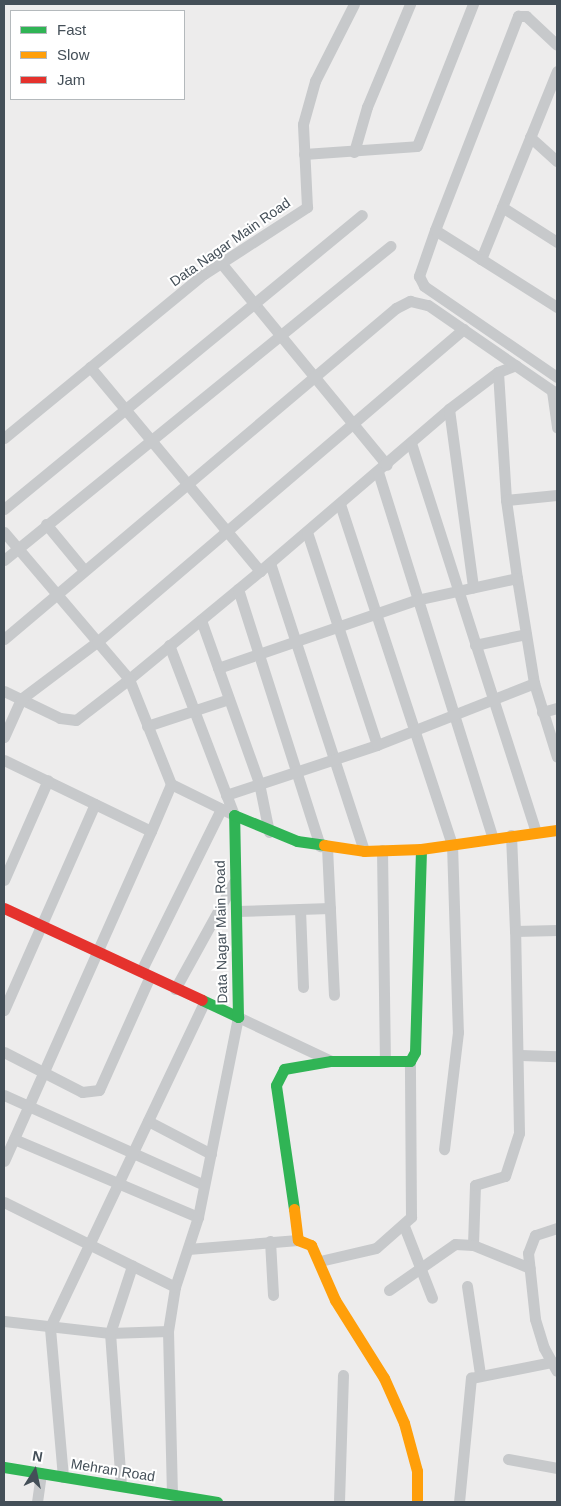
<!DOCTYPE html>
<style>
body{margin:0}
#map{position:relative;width:561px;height:1506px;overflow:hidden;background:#edecec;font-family:Helvetica,sans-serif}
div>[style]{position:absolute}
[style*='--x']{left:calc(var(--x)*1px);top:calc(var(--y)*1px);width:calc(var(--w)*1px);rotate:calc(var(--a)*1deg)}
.street>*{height:11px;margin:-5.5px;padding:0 5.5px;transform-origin:5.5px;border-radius:5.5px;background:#c7c9cb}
.fast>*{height:11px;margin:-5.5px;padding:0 5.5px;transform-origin:5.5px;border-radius:5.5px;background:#30b455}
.slow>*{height:11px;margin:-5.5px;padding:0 5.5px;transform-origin:5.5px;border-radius:5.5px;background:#ff9f0a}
.jam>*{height:11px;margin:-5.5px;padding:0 5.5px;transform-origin:5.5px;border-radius:5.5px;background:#e5322d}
span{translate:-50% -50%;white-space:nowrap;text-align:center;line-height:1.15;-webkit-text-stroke:4px #fff;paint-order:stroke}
.street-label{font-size:14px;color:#444f58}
.frame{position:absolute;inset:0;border:5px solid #444f58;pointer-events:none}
.legend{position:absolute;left:10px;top:10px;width:175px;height:90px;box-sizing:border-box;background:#fff;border:1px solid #b4b9bc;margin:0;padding:6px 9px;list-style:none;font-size:15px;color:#444f58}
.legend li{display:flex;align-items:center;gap:10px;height:25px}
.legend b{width:25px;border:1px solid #b4b9bc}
.north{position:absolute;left:10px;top:1446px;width:50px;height:50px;-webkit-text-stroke:4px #fff;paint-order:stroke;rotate:10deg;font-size:14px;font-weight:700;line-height:20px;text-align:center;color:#444f58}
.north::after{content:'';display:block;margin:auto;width:18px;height:22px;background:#444f58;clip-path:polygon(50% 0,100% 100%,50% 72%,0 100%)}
</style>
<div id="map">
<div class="street">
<div style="--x:557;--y:71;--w:203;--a:112"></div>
<div style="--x:481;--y:259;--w:54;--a:-147.8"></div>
<div style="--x:435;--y:230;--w:49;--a:109.2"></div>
<div style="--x:419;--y:276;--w:11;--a:63"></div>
<div style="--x:424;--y:286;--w:161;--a:34.4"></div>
<div style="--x:530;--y:137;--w:36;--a:42"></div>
<div style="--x:354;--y:152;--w:47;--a:-73.9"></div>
<div style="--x:367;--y:107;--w:112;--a:-67.3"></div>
<div style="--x:304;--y:154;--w:113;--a:-4"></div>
<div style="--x:417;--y:146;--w:153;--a:-68.5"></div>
<div style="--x:502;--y:207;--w:65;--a:32.5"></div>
<div style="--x:435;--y:230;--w:230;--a:-68.8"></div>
<div style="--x:518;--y:16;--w:8;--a:0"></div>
<div style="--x:526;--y:16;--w:42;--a:43.1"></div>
<div style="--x:481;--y:259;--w:90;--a:32.3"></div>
<div style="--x:221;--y:263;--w:261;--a:50.6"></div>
<div style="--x:90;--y:367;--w:266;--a:50.2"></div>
<div style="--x:260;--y:571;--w:249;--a:-40.6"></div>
<div style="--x:449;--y:409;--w:61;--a:-37.1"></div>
<div style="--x:498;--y:372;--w:19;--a:-21"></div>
<div style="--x:498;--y:372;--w:128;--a:86.4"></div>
<div style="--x:506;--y:500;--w:79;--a:82"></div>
<div style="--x:517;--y:578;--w:106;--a:80.8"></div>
<div style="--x:534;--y:683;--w:77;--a:72.7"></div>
<div style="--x:552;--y:391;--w:37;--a:82"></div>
<div style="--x:449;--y:409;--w:180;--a:82.3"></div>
<div style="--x:4;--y:438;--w:259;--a:-39.4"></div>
<div style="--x:204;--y:274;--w:123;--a:-33"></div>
<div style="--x:307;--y:207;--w:83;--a:-92.8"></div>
<div style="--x:303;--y:124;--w:45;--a:-74.4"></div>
<div style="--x:315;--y:81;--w:86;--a:-63.1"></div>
<div style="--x:411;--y:443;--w:409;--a:72.2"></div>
<div style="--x:378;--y:472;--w:384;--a:72.6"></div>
<div style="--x:506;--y:500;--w:51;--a:-5.6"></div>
<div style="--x:340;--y:504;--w:358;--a:71.8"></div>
<div style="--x:452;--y:844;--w:188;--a:88.2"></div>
<div style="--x:458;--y:1032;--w:118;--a:96.8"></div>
<div style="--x:4;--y:509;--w:463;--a:-39.4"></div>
<div style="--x:46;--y:524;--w:60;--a:50.4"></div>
<div style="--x:4;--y:532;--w:193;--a:49.6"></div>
<div style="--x:129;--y:679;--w:170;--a:-39.5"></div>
<div style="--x:307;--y:532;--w:224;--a:71.8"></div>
<div style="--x:4;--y:560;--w:498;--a:-39.1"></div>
<div style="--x:270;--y:563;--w:303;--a:71.9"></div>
<div style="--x:238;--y:589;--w:270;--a:72.3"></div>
<div style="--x:201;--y:620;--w:173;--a:70.4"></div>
<div style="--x:259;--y:783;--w:50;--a:78.5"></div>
<div style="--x:4;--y:639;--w:513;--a:-40.18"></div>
<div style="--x:396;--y:308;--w:16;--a:-27"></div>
<div style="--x:410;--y:301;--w:18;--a:13"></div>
<div style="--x:428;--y:305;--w:157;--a:34.6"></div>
<div style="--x:475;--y:645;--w:52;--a:-12.2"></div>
<div style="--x:218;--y:668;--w:209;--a:-19"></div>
<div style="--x:416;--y:600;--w:103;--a:-12.3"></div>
<div style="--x:4;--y:691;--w:62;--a:25.7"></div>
<div style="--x:60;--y:718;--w:16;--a:7"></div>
<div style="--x:76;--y:720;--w:67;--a:-37.7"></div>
<div style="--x:129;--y:679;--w:113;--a:68.2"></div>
<div style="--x:171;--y:784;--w:70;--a:26.2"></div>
<div style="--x:234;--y:815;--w:182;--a:-110.9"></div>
<div style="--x:542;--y:712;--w:16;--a:-15"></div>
<div style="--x:147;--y:726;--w:86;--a:-18.2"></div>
<div style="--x:4;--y:737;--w:42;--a:-65.9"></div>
<div style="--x:21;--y:699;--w:95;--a:-36.9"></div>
<div style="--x:97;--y:642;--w:482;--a:-40.5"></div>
<div style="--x:4;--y:760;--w:163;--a:25.8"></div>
<div style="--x:151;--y:831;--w:361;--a:114"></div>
<div style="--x:226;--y:795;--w:159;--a:-18.3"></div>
<div style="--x:377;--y:745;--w:169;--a:-21.5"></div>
<div style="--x:151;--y:831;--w:51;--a:-66.9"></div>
<div style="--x:511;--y:835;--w:96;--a:87.6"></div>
<div style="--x:515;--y:931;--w:42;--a:-1.4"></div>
<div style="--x:327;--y:847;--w:148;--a:87.3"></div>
<div style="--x:382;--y:850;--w:211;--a:89.2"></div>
<div style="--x:4;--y:880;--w:109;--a:-66.3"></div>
<div style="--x:300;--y:909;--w:78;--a:87.8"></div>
<div style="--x:236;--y:911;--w:94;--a:-1.8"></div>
<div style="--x:141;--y:971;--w:181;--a:-63.7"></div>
<div style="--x:175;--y:989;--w:122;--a:-61.1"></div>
<div style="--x:4;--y:1010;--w:225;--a:-66.2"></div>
<div style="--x:4;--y:1052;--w:88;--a:27.1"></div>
<div style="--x:82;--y:1092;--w:17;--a:-7"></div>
<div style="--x:99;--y:1090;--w:125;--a:-65.9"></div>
<div style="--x:521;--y:1055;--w:36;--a:2"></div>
<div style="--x:4;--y:1095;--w:219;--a:24.2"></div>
<div style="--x:148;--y:1121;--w:71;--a:27.6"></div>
<div style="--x:14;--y:1139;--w:200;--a:23"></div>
<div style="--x:198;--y:1217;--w:74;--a:108.2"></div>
<div style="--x:175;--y:1287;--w:45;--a:99"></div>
<div style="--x:168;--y:1331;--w:164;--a:88.6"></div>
<div style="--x:4;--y:1202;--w:191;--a:26.4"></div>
<div style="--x:198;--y:1217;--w:204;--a:-78.7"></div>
<div style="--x:238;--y:1017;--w:103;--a:25.3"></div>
<div style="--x:404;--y:1226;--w:77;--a:68.7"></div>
<div style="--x:557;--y:1228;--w:23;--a:162"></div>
<div style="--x:535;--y:1235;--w:19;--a:111"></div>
<div style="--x:528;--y:1253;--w:66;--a:83.9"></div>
<div style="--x:535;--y:1319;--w:30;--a:73"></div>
<div style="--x:544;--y:1348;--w:26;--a:61"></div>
<div style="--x:270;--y:1241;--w:54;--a:86.8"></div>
<div style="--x:473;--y:1245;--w:60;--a:-88.1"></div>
<div style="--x:475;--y:1185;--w:31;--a:-17"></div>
<div style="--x:505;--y:1176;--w:45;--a:-72"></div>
<div style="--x:519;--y:1133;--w:202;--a:-91.1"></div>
<div style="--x:188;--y:1249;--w:110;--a:-4.7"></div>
<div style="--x:320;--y:1261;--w:57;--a:-13.1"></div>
<div style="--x:376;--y:1248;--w:47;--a:-41.5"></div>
<div style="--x:411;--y:1217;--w:156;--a:-90.4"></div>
<div style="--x:467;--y:1286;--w:89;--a:81.6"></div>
<div style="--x:389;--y:1290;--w:80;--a:-34.9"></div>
<div style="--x:455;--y:1244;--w:18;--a:3"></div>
<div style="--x:473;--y:1245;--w:61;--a:22"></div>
<div style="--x:4;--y:1321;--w:107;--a:6.5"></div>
<div style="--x:110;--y:1333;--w:58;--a:-2"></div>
<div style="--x:508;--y:1459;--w:50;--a:10.4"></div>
<div style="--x:63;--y:1477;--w:151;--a:-95"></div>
<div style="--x:50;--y:1327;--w:359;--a:-64.6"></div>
<div style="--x:121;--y:1486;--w:153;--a:-94.1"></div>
<div style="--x:110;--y:1333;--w:71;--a:-71.8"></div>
<div style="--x:37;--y:1502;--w:29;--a:-82"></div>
<div style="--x:339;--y:1502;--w:127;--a:-88.2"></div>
<div style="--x:459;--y:1502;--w:125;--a:-84.5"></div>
<div style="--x:471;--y:1378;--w:83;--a:-11.2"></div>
</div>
<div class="fast">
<div style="--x:202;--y:1000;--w:40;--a:25"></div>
<div style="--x:238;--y:1017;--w:202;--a:-91.1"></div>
<div style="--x:234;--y:815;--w:68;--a:22.4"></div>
<div style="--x:297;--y:841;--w:27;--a:8"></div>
<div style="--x:294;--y:1209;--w:125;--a:-98.3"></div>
<div style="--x:276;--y:1085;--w:18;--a:-63"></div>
<div style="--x:284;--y:1069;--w:48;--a:-9.7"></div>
<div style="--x:331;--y:1061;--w:79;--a:0"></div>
<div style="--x:410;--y:1061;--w:10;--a:-61"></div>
<div style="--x:415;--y:1052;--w:203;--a:-88.3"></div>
<div style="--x:4;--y:1467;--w:216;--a:9.3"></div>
</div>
<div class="slow">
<div style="--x:324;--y:845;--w:40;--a:8.5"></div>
<div style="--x:364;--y:851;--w:57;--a:-2"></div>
<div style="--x:421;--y:849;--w:137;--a:-8"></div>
<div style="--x:294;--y:1209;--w:31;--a:83"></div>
<div style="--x:298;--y:1240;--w:14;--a:21"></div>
<div style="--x:311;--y:1245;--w:60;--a:66.4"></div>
<div style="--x:335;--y:1300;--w:92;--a:57.9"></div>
<div style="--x:384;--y:1378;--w:49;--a:66"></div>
<div style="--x:404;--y:1423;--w:50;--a:74.8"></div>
<div style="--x:417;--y:1471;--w:31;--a:90"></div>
</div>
<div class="jam">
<div style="--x:4;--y:908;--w:218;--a:24.9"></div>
</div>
<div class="street-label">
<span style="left:230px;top:242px;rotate:-35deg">Data Nagar Main Road</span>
<span style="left:221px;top:932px;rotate:-91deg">Data Nagar Main Road</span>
<span style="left:113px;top:1470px;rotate:9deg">Mehran Road</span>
</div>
<div class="frame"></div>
<ul class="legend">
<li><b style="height:6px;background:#30b455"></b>Fast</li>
<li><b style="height:6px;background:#ff9f0a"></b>Slow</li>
<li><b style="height:6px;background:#e5322d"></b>Jam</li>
</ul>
<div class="north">N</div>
</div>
